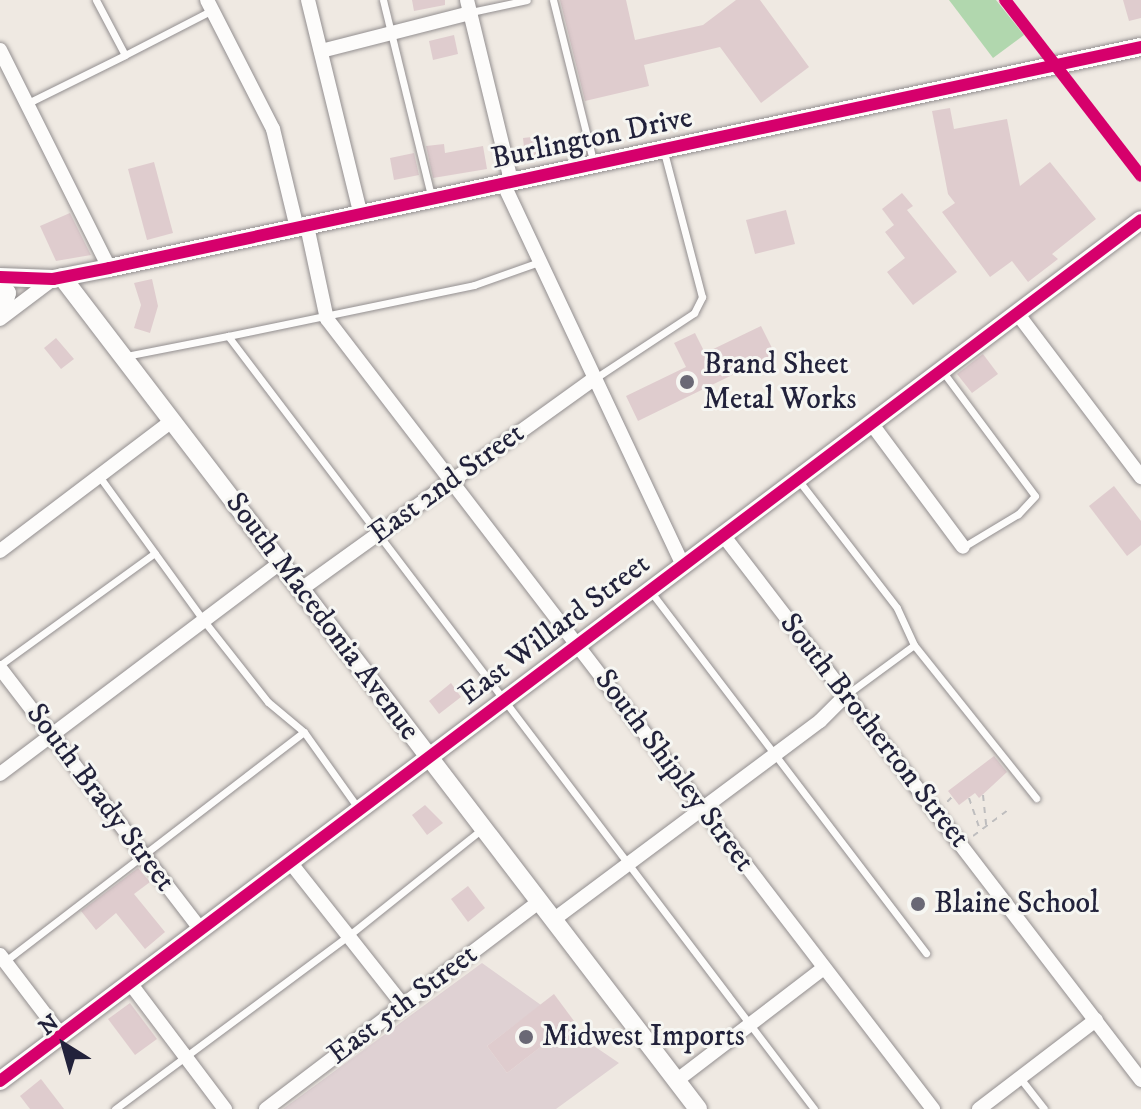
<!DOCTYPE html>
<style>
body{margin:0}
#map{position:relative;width:1141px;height:1109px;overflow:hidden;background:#efe9e2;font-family:"IM FELL DW Pica",serif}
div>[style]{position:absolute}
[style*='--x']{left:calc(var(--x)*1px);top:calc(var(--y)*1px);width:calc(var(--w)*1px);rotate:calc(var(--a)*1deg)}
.industrial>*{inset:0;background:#dfd1d3}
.green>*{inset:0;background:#b1d7ae}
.building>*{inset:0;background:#dfccce}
.path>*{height:2px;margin-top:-1px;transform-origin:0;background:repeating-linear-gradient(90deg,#bebdbe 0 6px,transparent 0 12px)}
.roads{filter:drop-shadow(0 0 2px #938f90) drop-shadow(0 0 2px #938f90)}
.service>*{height:7px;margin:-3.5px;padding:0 3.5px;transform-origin:3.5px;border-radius:3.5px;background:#fdfcfb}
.minor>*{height:14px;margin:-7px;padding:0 7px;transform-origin:7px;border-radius:7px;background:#fdfcfb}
.tertiary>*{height:18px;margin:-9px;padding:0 9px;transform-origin:9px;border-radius:9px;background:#fdfcfb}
.cycleway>*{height:12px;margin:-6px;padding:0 6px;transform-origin:6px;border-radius:6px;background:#d6006c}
.dots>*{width:22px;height:22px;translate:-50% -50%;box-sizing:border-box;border:4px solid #f6f6f2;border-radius:50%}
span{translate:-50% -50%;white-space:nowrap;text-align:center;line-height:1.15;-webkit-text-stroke:6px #f6f6f2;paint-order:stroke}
.street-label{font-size:30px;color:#22223b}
.poi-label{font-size:30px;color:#22223b}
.left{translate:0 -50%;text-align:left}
.north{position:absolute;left:24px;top:1005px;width:80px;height:80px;-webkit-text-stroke:6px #f6f6f2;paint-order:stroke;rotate:323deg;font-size:22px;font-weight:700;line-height:32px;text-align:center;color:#22223b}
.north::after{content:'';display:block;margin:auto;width:28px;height:36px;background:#22223b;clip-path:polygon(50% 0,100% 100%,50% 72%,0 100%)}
</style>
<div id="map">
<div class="industrial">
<div style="clip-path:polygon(482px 963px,541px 1005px,487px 1046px,507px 1073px,566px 1027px,619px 1063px,556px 1109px,283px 1109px)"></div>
</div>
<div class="green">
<div style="clip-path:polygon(949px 0,996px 0,1024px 35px,993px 58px)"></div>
</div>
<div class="building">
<div style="clip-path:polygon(412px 0,445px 0,445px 5px,414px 11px)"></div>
<div style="clip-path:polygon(560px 0,626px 0,635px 40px,703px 25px,736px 0,760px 0,809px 67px,761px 103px,720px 47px,644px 65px,649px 86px,585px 101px)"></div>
<div style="clip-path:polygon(1123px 0,1141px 0,1141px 18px,1129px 21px)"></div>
<div style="clip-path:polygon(454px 35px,458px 54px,433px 60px,429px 41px)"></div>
<div style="clip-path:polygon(950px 108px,954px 129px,1007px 119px,1020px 186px,1050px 162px,1096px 219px,1052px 254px,1058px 259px,1028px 282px,1012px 261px,990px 277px,942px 212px,955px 203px,948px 194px,932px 111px)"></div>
<div style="clip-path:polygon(549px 135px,551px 153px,525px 157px,523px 138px)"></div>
<div style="clip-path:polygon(444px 144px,445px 153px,483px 146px,487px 169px,433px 178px,426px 146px)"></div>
<div style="clip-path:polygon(414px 153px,419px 175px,394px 180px,390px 158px)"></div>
<div style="clip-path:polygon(154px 162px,173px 233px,147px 240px,128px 169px)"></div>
<div style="clip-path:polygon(902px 193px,913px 206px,907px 210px,957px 272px,913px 305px,887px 272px,905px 258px,885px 232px,894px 225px,882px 209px)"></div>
<div style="clip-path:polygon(786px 210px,795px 244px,755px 254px,746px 220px)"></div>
<div style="clip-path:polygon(70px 213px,91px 255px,56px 261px,40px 226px)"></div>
<div style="clip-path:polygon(152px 279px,158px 306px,150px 333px,134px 328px,141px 305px,134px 283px)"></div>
<div style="clip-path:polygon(761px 326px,775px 354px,638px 421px,626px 396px,686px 367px,674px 343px,695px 333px,705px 353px)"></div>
<div style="clip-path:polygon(56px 338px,74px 359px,61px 369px,44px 348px)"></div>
<div style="clip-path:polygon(983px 354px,998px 374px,972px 393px,957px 374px)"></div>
<div style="clip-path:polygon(1114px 486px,1141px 521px,1141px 545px,1127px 556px,1089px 506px)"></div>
<div style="clip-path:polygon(451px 683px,461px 697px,439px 714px,429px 701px)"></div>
<div style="clip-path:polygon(994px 756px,1007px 772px,979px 798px,975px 793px,959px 805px,948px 791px)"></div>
<div style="clip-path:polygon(425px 805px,443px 823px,427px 835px,412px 815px)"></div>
<div style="clip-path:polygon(138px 868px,150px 882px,134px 894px,165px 932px,145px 949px,116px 913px,96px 930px,81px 911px)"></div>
<div style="clip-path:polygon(468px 886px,485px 908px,468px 922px,451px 899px)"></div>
<div style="clip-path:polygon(554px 994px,574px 1021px,507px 1073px,487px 1046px)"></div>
<div style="clip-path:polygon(130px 1003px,157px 1039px,135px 1055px,108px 1019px)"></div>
<div style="clip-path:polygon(41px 1079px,64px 1109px,30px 1109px,20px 1096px)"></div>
</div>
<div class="path">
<div style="--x:983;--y:795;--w:30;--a:84"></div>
<div style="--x:969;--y:798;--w:34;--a:71"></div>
<div style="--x:947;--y:802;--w:7;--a:-45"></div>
<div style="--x:973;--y:836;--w:44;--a:-36.6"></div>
</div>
<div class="roads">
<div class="service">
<div style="--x:96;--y:0;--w:62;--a:62.2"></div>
<div style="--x:125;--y:55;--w:98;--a:-27.3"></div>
<div style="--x:383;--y:0;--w:202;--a:76.2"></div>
<div style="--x:553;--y:0;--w:170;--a:76"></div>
<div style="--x:471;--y:12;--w:57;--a:-12.1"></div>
<div style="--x:26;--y:104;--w:110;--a:-26.3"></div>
<div style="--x:228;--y:336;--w:251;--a:-11.7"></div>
<div style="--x:474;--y:285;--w:69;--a:-19.5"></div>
<div style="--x:126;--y:356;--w:104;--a:-11.1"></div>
<div style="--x:228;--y:336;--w:970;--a:52.83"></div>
<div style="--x:943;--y:372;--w:154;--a:53.4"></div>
<div style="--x:1035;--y:496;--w:25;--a:133"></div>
<div style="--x:1018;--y:514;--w:64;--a:149"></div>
<div style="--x:594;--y:379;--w:120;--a:-33.4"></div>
<div style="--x:694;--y:313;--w:18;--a:-63"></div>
<div style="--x:702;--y:297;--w:150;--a:-104.7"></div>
<div style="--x:99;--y:476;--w:179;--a:54.1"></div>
<div style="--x:204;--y:621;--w:103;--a:51.7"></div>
<div style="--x:268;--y:702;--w:47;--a:39.8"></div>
<div style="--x:304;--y:732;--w:93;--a:54.6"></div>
<div style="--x:799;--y:481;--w:160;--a:52.3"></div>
<div style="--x:897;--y:608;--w:41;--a:65.3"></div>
<div style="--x:914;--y:645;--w:196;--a:51.4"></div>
<div style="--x:651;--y:592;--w:454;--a:52.7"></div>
<div style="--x:0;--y:665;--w:191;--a:-35.9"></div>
<div style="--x:846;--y:695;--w:84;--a:-36.3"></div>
<div style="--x:4;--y:962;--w:378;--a:-37.5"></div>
<div style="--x:1020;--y:1078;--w:39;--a:52"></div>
<div style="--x:115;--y:1109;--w:290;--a:-36.6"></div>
<div style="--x:348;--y:936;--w:171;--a:-38.6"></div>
</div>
<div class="minor">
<div style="--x:207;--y:0;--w:145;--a:62.9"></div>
<div style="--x:273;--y:129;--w:102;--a:76.4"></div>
<div style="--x:308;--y:0;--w:221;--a:76.2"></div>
<div style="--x:467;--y:0;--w:189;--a:76.3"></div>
<div style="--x:0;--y:50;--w:244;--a:63.4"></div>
<div style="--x:321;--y:51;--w:154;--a:-14.3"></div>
<div style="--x:504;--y:185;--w:420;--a:64.8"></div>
<div style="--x:307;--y:226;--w:95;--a:77.9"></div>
<div style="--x:327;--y:319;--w:996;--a:52.51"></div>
<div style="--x:1017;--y:313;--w:206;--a:52.9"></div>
<div style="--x:0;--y:319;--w:66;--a:-37"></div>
<div style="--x:871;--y:423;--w:154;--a:53.4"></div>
<div style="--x:723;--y:535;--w:687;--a:52.51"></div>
<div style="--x:0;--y:551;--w:216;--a:-37.1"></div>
<div style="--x:300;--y:590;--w:362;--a:-35.7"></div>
<div style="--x:0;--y:668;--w:329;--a:52.5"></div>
<div style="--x:0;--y:774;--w:351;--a:-37"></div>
<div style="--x:290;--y:862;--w:182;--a:51.7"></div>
<div style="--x:553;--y:920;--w:333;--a:-36.7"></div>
<div style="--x:820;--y:721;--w:37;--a:-45"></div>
<div style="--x:0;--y:955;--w:101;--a:52.7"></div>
<div style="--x:130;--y:983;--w:158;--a:53"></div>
<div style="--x:676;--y:1081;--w:186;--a:-37.4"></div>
<div style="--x:266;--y:1109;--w:343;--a:-37.2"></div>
<div style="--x:979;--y:1109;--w:147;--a:-37.3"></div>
</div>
<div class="tertiary">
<div style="--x:0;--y:277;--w:53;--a:2.2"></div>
<div style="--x:53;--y:279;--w:57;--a:-11.1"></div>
<div style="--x:109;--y:268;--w:1055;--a:-12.09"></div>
<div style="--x:62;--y:277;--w:1047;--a:52.6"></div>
<div style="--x:0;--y:283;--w:12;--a:55"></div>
<div style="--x:7;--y:293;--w:23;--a:108"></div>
<div style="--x:0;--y:1081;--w:1429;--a:-37.04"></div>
</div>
</div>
<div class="cycleway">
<div style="--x:1005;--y:0;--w:222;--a:52.3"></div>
<div style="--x:0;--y:277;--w:53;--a:2.2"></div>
<div style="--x:53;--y:279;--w:57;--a:-11.1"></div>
<div style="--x:109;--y:268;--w:1055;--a:-12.09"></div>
<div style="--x:0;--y:1081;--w:1429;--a:-37.04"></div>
</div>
<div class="dots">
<div style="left:687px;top:382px;background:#6a6875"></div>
<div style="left:918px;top:904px;background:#6a6875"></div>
<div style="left:526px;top:1037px;background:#6a6875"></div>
</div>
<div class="street-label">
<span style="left:592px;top:139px;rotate:-12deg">Burlington Drive</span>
<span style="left:447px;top:484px;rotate:-36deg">East 2nd Street</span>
<span style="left:322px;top:617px;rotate:53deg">South Macedonia Avenue</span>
<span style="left:555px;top:630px;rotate:-37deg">East Willard Street</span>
<span style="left:874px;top:731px;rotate:52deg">South Brotherton Street</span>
<span style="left:674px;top:771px;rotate:53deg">South Shipley Street</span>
<span style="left:100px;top:798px;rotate:53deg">South Brady Street</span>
<span style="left:403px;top:1005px;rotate:-37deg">East 5th Street</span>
</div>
<div class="poi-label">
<span class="left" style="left:703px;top:382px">Brand Sheet<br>Metal Works</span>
<span class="left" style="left:934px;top:904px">Blaine School</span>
<span class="left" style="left:542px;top:1037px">Midwest Imports</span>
</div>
<div class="north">N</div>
</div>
